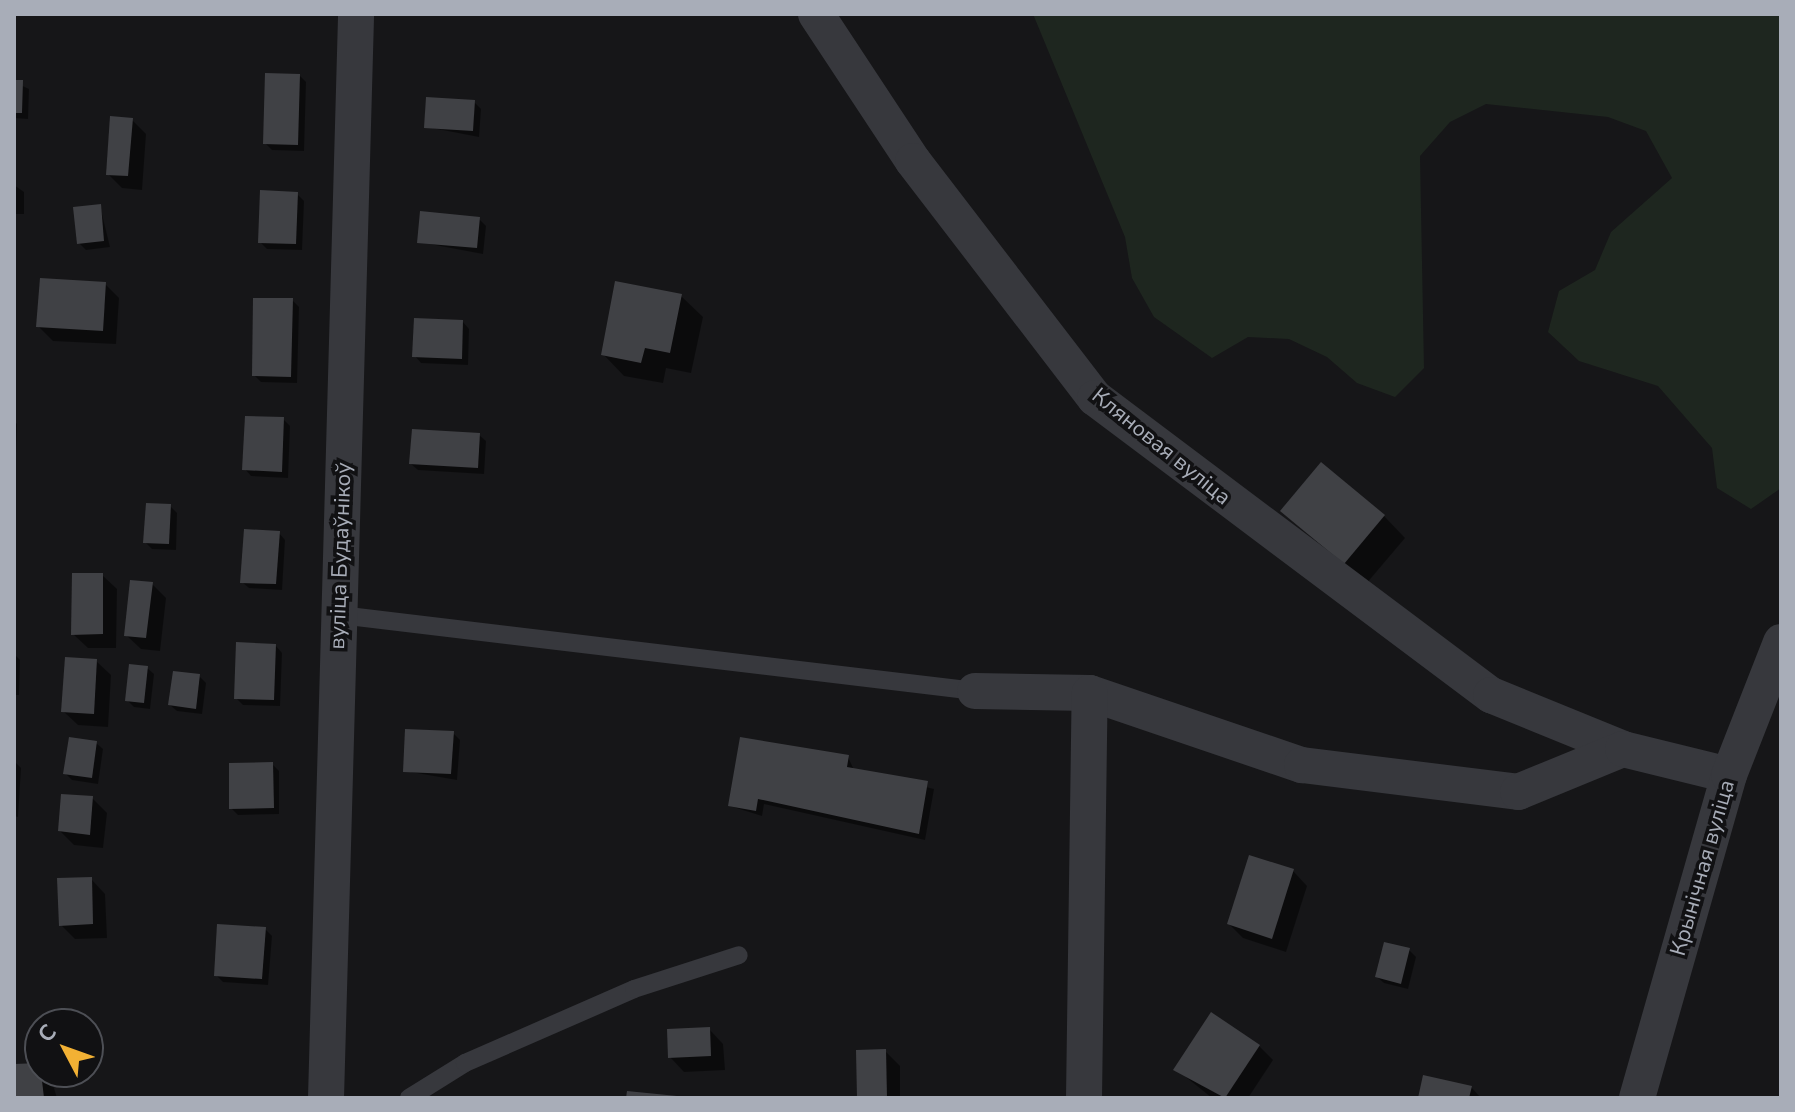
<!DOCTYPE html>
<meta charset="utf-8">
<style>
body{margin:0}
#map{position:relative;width:1795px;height:1112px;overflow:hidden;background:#161618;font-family:"Nunito Sans",sans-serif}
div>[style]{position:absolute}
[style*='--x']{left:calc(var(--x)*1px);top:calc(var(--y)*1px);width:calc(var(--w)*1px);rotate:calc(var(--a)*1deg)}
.green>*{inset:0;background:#1e261f}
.shadow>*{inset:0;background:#0007}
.building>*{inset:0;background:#404145}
.lane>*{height:18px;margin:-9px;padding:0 9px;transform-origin:9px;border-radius:9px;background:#37383d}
.street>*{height:36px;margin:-18px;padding:0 18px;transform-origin:18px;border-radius:18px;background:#37383d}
span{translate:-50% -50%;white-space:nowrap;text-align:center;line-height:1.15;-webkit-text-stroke:7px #111113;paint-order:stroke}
.street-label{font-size:22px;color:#a8adb8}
.frame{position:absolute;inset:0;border:16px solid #a8adb8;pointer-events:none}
.north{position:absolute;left:24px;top:1008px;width:80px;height:80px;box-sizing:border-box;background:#111113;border:2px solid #4d4f55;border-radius:50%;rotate:311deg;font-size:22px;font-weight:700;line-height:32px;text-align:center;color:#a8adb8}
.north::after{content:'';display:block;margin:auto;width:28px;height:36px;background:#f2b134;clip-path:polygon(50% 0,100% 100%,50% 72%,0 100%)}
</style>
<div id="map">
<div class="green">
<div style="clip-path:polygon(1033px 14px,1781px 14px,1781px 488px,1751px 509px,1717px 488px,1712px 448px,1658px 386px,1579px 361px,1548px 332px,1559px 291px,1595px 270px,1611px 232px,1672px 178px,1646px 131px,1608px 117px,1486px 104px,1450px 122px,1420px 156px,1424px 368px,1395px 397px,1357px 383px,1327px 357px,1289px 339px,1248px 337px,1212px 358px,1154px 317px,1132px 278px,1125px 237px)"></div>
</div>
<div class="shadow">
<div style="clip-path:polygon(300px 76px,306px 82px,304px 151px,272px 150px,265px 143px)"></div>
<div style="clip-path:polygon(14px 82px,29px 89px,28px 119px,14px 118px)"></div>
<div style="clip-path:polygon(474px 102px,481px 109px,479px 137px,427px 127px)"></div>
<div style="clip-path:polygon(132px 120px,146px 134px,142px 190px,122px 188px,108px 174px)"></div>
<div style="clip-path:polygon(14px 185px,24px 192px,24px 214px,14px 214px)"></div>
<div style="clip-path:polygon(297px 194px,304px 201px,302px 250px,267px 249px,260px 242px)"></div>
<div style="clip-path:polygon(100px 206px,110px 247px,86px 250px,79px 243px)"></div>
<div style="clip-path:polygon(479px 219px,486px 226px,483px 254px,419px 242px)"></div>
<div style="clip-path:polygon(105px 284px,119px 298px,116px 344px,53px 341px,38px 326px)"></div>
<div style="clip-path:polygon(681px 296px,703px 317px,691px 373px,666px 368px,663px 383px,624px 376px,603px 354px)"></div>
<div style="clip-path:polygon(292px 300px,299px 307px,297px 383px,261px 382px,254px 375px)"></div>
<div style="clip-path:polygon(463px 322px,469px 329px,468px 365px,421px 363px,415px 356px)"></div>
<div style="clip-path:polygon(283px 419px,290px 426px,288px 478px,251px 476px,245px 469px)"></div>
<div style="clip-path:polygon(14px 421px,17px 424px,16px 452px,14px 452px)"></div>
<div style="clip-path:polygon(479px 435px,486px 441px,484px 474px,418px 470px,411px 464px)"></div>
<div style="clip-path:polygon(170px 506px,177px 513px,176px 550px,152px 549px,145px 542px)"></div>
<div style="clip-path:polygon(1282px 511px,1384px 516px,1405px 538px,1366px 584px)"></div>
<div style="clip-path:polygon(279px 533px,285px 540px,282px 590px,249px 588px,242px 582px)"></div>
<div style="clip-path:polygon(102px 575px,117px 589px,116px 648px,88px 648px,73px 634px)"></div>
<div style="clip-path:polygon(152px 584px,166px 598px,160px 651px,141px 649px,126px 635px)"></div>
<div style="clip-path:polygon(276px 646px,282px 653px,280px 706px,243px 705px,236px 698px)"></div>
<div style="clip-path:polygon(14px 654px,20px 660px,19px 695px,14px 695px)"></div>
<div style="clip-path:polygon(96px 661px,111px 675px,108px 727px,78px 725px,63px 711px)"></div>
<div style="clip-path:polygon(147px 668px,154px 674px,150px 709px,134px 707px,127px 700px)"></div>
<div style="clip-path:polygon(199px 676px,206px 683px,202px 714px,177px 711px,170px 705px)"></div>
<div style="clip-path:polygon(453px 733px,460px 740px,457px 780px,405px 771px)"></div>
<div style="clip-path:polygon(96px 743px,103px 749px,98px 784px,72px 780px,65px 773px)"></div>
<div style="clip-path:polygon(848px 757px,854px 770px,934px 789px,925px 840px,764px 804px,762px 816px,730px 806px)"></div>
<div style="clip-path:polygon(14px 761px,21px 768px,18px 817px,14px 816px)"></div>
<div style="clip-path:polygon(272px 764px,279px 771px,279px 814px,238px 815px,231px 808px)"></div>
<div style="clip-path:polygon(92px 798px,107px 813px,103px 848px,74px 845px,60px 831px)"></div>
<div style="clip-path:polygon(1293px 871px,1307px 886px,1286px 952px,1243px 938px,1229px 924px)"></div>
<div style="clip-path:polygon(91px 879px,105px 894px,107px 938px,75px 939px,61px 925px)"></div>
<div style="clip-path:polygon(265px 929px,272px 936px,268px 985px,223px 982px,216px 975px)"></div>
<div style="clip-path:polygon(1409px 950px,1416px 957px,1408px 989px,1384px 983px,1377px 977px)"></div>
<div style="clip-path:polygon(709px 1029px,723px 1044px,725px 1070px,684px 1072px,670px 1057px)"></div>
<div style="clip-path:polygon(1259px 1046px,1273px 1060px,1248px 1098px,1212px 1098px,1176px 1069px)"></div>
<div style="clip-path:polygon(885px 1051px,900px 1066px,900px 1098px,859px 1098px)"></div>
<div style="clip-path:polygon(14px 1066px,49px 1072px,57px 1098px,14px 1098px)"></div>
<div style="clip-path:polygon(1471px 1087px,1481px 1098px,1420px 1098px)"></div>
</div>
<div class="building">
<div style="clip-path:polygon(265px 73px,300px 74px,298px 145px,263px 144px)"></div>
<div style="clip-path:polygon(14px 80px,23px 80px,22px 113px,14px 113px)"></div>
<div style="clip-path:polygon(426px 97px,475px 100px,473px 131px,424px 128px)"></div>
<div style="clip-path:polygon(110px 116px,133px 118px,128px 176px,106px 175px)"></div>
<div style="clip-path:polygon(260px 190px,298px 192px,296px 244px,258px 243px)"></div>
<div style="clip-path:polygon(101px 204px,104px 241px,77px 244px,73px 207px)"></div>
<div style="clip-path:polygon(420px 211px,480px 217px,477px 248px,417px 243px)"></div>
<div style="clip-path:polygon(40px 278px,106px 282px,103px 331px,36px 327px)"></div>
<div style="clip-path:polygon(615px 281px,682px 294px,670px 353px,645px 348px,641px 363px,601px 355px)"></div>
<div style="clip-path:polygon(253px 298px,293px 298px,291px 377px,252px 376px)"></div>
<div style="clip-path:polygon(414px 318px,463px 320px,462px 359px,412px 357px)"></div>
<div style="clip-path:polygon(245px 416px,284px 417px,282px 472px,242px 470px)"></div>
<div style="clip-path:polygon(412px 429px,480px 433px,478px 468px,409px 464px)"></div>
<div style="clip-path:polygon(1321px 462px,1385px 515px,1344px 564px,1280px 511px)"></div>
<div style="clip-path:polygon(146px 503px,171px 504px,169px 544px,143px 543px)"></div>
<div style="clip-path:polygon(244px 529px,280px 531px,276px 584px,240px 583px)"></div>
<div style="clip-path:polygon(72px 573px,103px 573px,103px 634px,71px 635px)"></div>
<div style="clip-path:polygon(130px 580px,153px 582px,146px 638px,124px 636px)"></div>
<div style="clip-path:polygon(236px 642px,276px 644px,274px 700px,234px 699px)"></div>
<div style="clip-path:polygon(65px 657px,97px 659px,94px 714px,61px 712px)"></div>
<div style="clip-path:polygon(129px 664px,148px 666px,144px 703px,125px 701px)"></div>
<div style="clip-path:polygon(173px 671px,200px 674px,196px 709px,168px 705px)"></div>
<div style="clip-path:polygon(405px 729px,454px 731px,451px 774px,403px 772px)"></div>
<div style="clip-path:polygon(69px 737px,97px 741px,92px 778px,63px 774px)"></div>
<div style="clip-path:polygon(740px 737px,849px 755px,847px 767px,928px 781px,919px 834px,758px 799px,756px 811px,728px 806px)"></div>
<div style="clip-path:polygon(273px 762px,274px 808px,229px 809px,229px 763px)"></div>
<div style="clip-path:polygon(61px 794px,93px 796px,90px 835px,58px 831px)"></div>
<div style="clip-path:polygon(1249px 855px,1294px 869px,1272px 939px,1227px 924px)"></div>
<div style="clip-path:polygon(92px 877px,93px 924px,59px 926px,57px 878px)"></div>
<div style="clip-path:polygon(217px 924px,266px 927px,262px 979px,214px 976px)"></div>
<div style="clip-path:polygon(1384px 942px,1410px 948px,1401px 984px,1375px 977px)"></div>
<div style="clip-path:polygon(1211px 1012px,1260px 1045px,1225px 1098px,1173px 1070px)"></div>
<div style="clip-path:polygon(710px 1027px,711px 1056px,668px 1058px,667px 1029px)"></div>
<div style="clip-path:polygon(886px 1049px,887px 1098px,857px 1098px,856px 1050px)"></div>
<div style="clip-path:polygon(40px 1063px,44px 1098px,14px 1098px,14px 1064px)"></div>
<div style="clip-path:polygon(1423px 1075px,1472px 1086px,1469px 1098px,1418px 1098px)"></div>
<div style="clip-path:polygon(627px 1091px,677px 1096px,677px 1098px,626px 1098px)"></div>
</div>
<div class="lane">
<div style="--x:340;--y:615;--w:640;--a:6.82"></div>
<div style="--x:409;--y:1098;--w:66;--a:-32"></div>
<div style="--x:465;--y:1063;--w:184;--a:-23.6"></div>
<div style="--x:634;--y:989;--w:110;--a:-17.9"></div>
</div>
<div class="street">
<div style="--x:816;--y:14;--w:176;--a:56.6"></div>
<div style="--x:913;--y:161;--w:299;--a:52.5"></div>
<div style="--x:1095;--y:398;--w:495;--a:36.9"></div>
<div style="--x:1491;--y:695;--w:143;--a:22.2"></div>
<div style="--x:975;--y:691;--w:115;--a:1"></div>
<div style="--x:1090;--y:693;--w:224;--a:18.8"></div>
<div style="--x:1302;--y:765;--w:218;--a:7.1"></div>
<div style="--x:1518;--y:792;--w:113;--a:-22.3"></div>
<div style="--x:1623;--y:749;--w:109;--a:13.8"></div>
<div style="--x:326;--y:1098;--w:1084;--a:-88.41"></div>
<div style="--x:1084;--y:1098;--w:405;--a:-89.2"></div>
<div style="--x:1637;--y:1098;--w:336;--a:-74.1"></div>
<div style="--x:1729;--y:775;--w:143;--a:-68.6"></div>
</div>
<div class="street-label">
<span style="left:1161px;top:447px;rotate:39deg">Кляновая вуліца</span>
<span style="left:341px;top:556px;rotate:-88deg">вуліца Будаўнікоў</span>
<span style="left:1703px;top:868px;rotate:-74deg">Крынічная вуліца</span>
</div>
<div class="frame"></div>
<div class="north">С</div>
</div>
